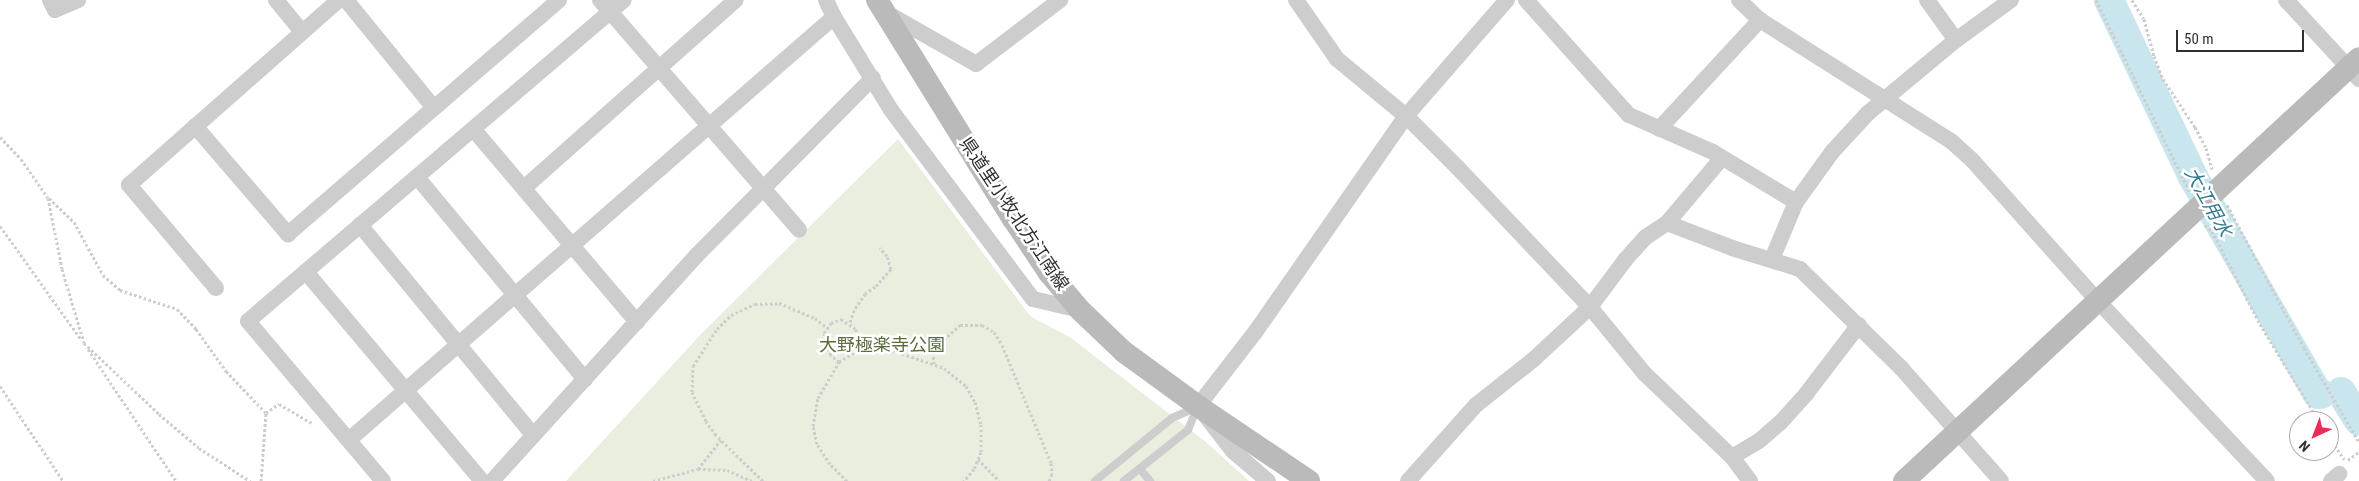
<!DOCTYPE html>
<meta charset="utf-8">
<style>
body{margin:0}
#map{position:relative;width:2359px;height:481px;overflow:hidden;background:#fff;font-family:"Roboto Condensed","Noto Sans JP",sans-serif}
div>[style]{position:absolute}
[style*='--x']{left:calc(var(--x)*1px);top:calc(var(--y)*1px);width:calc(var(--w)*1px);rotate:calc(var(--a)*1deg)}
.green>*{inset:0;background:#e9eede}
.river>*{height:30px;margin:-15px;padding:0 15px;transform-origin:15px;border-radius:15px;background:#c9e5ee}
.path>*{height:3px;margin-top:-1.5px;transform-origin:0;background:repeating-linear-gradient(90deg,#cdcdcd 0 2.5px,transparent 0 5px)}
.lane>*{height:8px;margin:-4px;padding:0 4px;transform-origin:4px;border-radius:4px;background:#cdcdcd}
.street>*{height:16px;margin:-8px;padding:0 8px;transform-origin:8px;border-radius:8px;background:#cdcdcd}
.secondary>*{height:22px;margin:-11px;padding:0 11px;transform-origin:11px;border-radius:11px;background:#bababa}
span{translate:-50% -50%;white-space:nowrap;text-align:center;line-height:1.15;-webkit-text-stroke:5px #fff;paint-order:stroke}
.street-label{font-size:18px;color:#303030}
.park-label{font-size:18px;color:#5a6e3b}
.water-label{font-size:19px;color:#377a90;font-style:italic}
.north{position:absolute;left:2289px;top:411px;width:50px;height:50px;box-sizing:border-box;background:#fff;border:1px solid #acacac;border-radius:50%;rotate:223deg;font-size:14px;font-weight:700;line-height:20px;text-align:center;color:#303030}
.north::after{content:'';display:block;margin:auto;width:18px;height:22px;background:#ed2c56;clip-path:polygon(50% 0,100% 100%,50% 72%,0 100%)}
.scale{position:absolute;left:2176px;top:30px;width:128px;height:22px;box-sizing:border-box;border:2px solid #303030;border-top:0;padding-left:6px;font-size:15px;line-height:18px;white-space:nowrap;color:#303030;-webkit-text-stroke:4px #fff;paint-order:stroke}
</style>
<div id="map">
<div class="green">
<div style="clip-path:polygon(898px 139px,1030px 316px,1071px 338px,1207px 443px,1249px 481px,566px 481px,702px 333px)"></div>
</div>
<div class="river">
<div style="--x:2109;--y:0;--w:196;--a:64.6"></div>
<div style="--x:2193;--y:177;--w:250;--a:60.1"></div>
<div style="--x:2318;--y:394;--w:3;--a:0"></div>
<div style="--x:2341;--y:392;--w:34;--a:58"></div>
</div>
<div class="path">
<div style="--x:2096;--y:0;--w:212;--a:64"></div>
<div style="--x:2132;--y:0;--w:22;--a:58"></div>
<div style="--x:2144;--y:19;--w:38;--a:75"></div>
<div style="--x:2154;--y:56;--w:25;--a:69"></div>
<div style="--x:2163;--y:79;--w:58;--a:56.3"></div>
<div style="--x:2195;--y:127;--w:24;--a:62"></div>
<div style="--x:2206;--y:148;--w:22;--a:74"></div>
<div style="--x:0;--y:137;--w:30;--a:46"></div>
<div style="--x:21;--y:159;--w:47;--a:55.3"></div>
<div style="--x:48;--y:198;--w:72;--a:78.8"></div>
<div style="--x:62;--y:269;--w:77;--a:73.4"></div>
<div style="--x:84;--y:343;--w:103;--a:43.4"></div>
<div style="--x:159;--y:414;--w:52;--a:40.4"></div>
<div style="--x:199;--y:448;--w:61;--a:32.9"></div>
<div style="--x:49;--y:198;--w:35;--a:44"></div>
<div style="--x:74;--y:222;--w:60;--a:61.3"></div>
<div style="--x:103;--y:275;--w:23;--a:41"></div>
<div style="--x:120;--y:290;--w:60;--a:18.4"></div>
<div style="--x:177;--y:309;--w:28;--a:46"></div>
<div style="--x:196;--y:329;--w:52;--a:54.5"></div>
<div style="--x:226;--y:371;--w:58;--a:46.4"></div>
<div style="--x:266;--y:413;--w:16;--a:-35"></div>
<div style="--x:279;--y:404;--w:38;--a:30"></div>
<div style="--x:2227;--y:205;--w:162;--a:61.7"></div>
<div style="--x:2304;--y:348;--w:109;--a:59.7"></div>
<div style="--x:2205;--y:225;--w:9;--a:41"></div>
<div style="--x:2212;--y:231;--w:105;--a:62.7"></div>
<div style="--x:2260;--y:324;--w:114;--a:58.7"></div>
<div style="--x:0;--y:226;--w:139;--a:54.4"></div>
<div style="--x:850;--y:322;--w:15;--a:-70"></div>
<div style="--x:855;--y:308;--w:17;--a:-54"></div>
<div style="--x:865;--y:294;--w:14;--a:-36"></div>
<div style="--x:876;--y:286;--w:23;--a:-49"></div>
<div style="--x:891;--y:269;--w:14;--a:-107"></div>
<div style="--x:887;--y:256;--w:11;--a:-131"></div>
<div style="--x:88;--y:349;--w:159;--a:56.3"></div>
<div style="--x:839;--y:362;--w:11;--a:-139"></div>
<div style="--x:831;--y:355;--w:11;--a:-117"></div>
<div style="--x:826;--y:345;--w:12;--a:-99"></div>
<div style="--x:824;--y:333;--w:12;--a:-55"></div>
<div style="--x:831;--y:323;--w:11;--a:-22"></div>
<div style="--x:841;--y:319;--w:18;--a:34"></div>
<div style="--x:856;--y:329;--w:13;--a:86"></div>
<div style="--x:857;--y:342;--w:9;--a:103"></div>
<div style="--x:934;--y:364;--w:14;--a:-94"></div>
<div style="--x:933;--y:350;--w:37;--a:-43"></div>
<div style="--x:960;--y:325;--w:22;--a:0"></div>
<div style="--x:982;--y:325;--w:14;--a:30"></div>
<div style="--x:994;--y:332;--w:15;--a:58"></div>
<div style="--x:1002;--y:345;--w:128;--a:67.4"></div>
<div style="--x:1051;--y:463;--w:11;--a:85"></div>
<div style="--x:1052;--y:474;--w:8;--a:113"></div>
<div style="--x:0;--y:386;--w:114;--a:56.4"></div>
<div style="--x:2329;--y:437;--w:27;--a:56"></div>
<div style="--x:978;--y:459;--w:30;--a:46"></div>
<div style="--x:2348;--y:460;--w:14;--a:-36"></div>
<div style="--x:698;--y:469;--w:37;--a:-52"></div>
<div style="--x:261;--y:481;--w:68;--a:-85.8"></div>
<div style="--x:653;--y:481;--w:47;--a:-14.9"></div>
<div style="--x:698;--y:469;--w:29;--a:2"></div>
<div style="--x:727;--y:470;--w:27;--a:24"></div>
<div style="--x:763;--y:481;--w:66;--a:-135.6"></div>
<div style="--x:716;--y:435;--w:17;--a:-126"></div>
<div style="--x:706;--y:421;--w:32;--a:-116"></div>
<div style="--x:692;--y:392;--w:26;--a:-88"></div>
<div style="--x:693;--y:366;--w:44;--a:-57"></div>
<div style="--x:717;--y:329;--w:20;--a:-45"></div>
<div style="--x:731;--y:315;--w:26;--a:-25"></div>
<div style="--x:755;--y:304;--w:24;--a:-2"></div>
<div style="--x:779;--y:303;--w:39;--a:23"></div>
<div style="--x:815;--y:318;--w:16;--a:38"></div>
<div style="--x:847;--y:481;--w:24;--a:-135"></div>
<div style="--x:830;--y:464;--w:24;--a:-123"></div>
<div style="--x:817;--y:444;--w:18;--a:-103"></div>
<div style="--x:813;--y:426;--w:28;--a:-80"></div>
<div style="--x:818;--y:398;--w:42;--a:-59.7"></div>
<div style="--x:839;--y:362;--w:26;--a:-32"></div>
<div style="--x:861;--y:348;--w:22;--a:-3"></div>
<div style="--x:883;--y:347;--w:65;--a:19"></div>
<div style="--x:944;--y:368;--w:28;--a:39"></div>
<div style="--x:966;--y:386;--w:18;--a:61"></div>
<div style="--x:975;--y:402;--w:23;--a:75"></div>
<div style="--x:981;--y:424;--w:28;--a:90"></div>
<div style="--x:981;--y:452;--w:18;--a:112"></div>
<div style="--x:974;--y:469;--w:16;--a:130"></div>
</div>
<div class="lane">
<div style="--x:1140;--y:469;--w:16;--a:50"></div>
<div style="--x:1095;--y:481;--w:99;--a:-39.3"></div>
<div style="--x:1172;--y:418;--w:24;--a:-24"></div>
<div style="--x:1124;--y:481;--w:82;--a:-38.6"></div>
<div style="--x:1188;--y:430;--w:24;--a:-68"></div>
</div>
<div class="street">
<div style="--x:50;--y:0;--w:11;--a:63"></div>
<div style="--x:55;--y:10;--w:25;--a:-23"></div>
<div style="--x:276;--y:0;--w:41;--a:50.9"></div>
<div style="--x:346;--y:0;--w:139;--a:50.8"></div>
<div style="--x:600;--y:0;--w:304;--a:49.1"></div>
<div style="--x:826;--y:0;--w:19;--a:65"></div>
<div style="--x:834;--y:17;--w:109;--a:58.5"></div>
<div style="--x:891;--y:110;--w:236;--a:53.1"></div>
<div style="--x:1033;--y:299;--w:48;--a:13.2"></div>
<div style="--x:1296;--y:0;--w:72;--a:55.2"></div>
<div style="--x:1337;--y:59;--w:89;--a:39.6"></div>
<div style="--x:1406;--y:116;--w:74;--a:45"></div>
<div style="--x:1458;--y:168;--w:192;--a:46.5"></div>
<div style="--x:1590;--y:307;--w:85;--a:50.7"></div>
<div style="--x:1644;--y:373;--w:122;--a:43.7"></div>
<div style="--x:1732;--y:457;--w:30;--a:53"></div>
<div style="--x:1526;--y:0;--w:154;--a:48.2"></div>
<div style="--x:1629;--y:115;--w:92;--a:23.8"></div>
<div style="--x:1713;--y:152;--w:97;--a:31.1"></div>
<div style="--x:1739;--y:0;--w:29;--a:44"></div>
<div style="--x:1760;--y:20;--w:226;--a:32.4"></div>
<div style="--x:1951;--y:141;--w:30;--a:42"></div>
<div style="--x:1973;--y:161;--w:186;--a:48.3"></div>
<div style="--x:2097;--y:300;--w:248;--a:46.8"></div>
<div style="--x:1927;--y:0;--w:49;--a:54.1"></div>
<div style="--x:2286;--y:0;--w:108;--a:47.3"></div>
<div style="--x:885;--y:12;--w:105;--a:29.7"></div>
<div style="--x:976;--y:64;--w:106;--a:-37.3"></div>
<div style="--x:195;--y:126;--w:143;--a:49.3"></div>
<div style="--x:288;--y:234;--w:358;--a:-40.8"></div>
<div style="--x:1659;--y:129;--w:149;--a:-47.2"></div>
<div style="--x:474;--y:130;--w:252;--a:49.7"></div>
<div style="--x:417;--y:177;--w:263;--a:50.3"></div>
<div style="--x:524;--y:188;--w:283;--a:-41.6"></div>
<div style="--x:1667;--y:223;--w:85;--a:-49.8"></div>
<div style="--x:360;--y:225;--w:272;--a:50.5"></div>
<div style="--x:1772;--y:259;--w:62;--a:-67.2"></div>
<div style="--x:1796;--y:202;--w:62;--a:-54.2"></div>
<div style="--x:1832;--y:152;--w:53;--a:-47.3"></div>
<div style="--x:1868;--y:113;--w:114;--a:-39.7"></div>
<div style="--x:1956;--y:40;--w:68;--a:-36"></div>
<div style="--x:306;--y:272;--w:273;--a:49.9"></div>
<div style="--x:216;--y:288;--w:135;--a:-130.2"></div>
<div style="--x:129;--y:185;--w:280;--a:-41.4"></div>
<div style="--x:350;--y:439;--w:642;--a:-41.09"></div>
<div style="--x:1732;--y:457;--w:31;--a:-31"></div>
<div style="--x:1759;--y:441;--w:29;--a:-41"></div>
<div style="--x:1781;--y:422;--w:38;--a:-48"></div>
<div style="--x:1806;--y:394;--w:87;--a:-52.5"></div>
<div style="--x:383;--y:481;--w:209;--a:-130.2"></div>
<div style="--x:248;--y:321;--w:494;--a:-40.5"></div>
<div style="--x:492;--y:481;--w:304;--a:-47.8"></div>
<div style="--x:696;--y:256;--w:251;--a:-45.2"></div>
<div style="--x:1268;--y:481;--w:46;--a:-139.4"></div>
<div style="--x:1233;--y:451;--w:57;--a:-127.9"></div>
<div style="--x:1198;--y:406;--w:95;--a:-52.3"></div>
<div style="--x:1256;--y:331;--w:262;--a:-55.1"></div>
<div style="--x:1406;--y:116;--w:154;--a:-49"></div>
<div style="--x:1408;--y:481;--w:102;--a:-48.2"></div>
<div style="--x:1476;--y:405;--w:74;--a:-38.4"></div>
<div style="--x:1534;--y:359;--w:76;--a:-42.9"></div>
<div style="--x:1590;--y:307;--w:59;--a:-53.3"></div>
<div style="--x:1625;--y:260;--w:31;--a:-48"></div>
<div style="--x:1646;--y:237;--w:25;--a:-34"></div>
<div style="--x:1667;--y:223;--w:70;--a:21"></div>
<div style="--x:1732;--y:248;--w:71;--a:17.2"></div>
<div style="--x:1800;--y:269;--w:143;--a:44.4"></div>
<div style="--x:1902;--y:369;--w:149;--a:48.5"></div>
<div style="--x:2331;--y:481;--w:11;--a:-41"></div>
</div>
<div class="secondary">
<div style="--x:877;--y:0;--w:258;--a:58.2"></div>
<div style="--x:1013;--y:219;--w:65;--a:56.3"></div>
<div style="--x:1049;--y:273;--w:48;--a:50"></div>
<div style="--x:1080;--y:310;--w:61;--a:43.7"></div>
<div style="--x:1124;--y:352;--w:92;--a:36.1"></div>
<div style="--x:1198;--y:406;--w:134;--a:34"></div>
<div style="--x:1904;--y:481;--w:621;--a:-42.91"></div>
</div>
<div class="street-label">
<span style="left:1014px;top:214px;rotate:56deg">県道里小牧北方江南線</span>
</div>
<div class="park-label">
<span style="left:882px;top:345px">大野極楽寺公園</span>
</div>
<div class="water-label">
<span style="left:2208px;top:202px;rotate:61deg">大江用水</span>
</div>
<div class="north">N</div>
<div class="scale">50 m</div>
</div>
